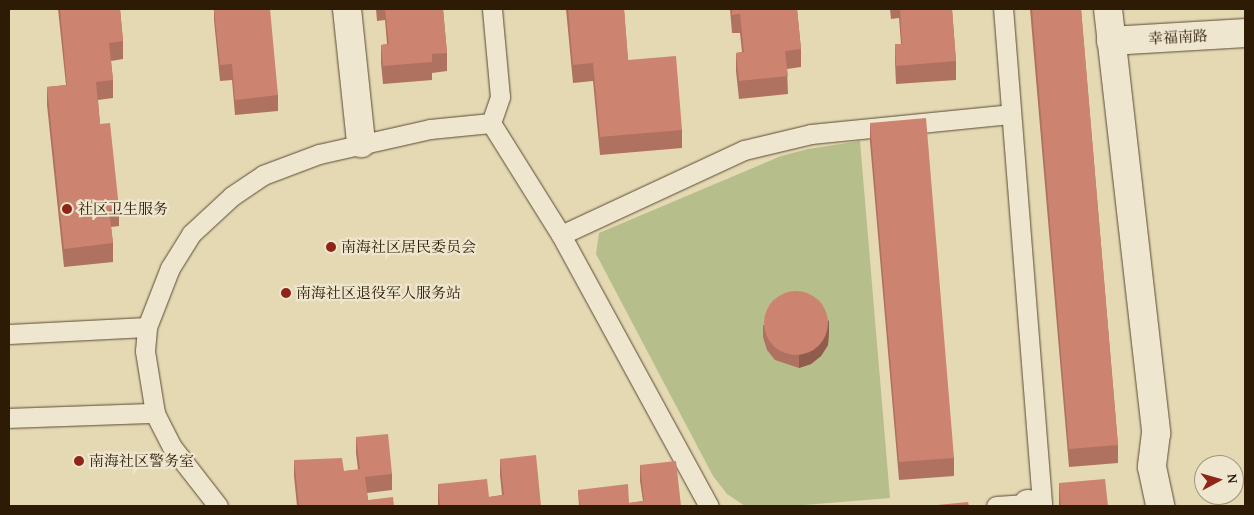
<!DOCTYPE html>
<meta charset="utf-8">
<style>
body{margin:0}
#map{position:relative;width:1254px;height:515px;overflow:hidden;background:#e5d9b4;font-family:"Gentium Book Plus","Noto Serif SC",serif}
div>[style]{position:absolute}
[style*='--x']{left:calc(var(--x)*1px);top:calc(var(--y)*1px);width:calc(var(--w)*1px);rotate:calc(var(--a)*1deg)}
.green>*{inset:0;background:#b6bf8c}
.roads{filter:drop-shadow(0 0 1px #5b4a32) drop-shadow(0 0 1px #5b4a32)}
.service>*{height:19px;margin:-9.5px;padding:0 9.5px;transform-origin:9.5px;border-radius:9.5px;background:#eee6ce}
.minor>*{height:28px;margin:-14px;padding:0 14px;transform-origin:14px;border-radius:14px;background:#eee6ce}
.wall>*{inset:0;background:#af7160}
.shaded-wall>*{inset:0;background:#8f5c4e}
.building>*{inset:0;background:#cc8370}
.round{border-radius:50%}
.dots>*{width:14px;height:14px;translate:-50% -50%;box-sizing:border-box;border:2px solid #eee6ce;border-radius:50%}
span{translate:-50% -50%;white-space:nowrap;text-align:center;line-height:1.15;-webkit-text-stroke:4.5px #eee6ce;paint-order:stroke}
.street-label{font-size:15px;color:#2d1b06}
.poi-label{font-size:15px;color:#2d1b06}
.left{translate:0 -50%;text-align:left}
.frame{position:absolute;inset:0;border:10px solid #2d1b06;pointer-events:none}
.north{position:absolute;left:1194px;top:455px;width:50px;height:50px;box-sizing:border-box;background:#eee6ce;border:1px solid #a1957e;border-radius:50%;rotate:84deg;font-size:14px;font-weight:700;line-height:20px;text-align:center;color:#2d1b06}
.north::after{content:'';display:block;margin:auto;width:18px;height:22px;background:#8f2418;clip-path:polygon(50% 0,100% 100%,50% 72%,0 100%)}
</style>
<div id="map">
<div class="green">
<div style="clip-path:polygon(860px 141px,890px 498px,792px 506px,745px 506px,727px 494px,713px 476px,596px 254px,599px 233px,781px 156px,808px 149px)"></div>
</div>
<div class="roads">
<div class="service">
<div style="--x:492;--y:9;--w:88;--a:84.8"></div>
<div style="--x:500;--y:97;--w:28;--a:109"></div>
<div style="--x:491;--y:123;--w:132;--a:58"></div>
<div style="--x:561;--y:235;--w:309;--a:61.4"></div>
<div style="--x:561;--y:235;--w:202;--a:-24.9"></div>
<div style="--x:744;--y:150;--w:69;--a:-13.4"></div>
<div style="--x:811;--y:134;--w:200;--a:-5.7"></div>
<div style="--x:9;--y:334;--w:138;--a:-2.9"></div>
<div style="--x:9;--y:418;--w:146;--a:-2"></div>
<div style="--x:218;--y:506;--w:75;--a:-127.9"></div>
<div style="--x:172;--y:447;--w:38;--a:-117"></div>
<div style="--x:155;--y:413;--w:63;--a:-99.2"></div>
<div style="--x:145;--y:351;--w:24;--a:-85"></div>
<div style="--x:147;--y:327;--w:63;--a:-68.7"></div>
<div style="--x:170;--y:268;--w:40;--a:-58"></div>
<div style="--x:191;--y:234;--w:56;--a:-42.8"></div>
<div style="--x:232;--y:196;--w:37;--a:-34"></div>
<div style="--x:263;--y:175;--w:60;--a:-20.6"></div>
<div style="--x:319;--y:154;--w:114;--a:-12.7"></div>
<div style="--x:430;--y:129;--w:61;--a:-5.6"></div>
<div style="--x:996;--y:506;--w:46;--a:-3.7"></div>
<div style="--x:1042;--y:503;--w:496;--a:-94.5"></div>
</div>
<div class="minor">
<div style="--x:347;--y:9;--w:135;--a:84"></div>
<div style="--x:1108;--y:9;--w:427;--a:83.5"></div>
<div style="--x:1156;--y:433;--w:34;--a:97"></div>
<div style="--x:1152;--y:467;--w:40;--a:78"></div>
<div style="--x:1111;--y:41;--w:134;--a:-3.4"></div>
<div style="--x:1028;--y:504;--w:2;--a:90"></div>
</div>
</div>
<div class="wall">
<div style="clip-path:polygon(58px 9px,120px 9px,123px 41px,123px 59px,111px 61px,113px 80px,113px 98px,98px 100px,100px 124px,119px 208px,119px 226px,111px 227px,113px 243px,113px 262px,64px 267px,47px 105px,47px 87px,66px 85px)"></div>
<div style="clip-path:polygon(214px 9px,278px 95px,278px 111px,235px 115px,232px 80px,220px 81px,214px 20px)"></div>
<div style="clip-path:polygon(376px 9px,443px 9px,447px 53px,447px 71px,432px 73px,432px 80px,383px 84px,381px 63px,381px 45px,387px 44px,385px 20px,377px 21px)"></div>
<div style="clip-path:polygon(566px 9px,624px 9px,628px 60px,682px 130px,682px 148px,600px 155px,593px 81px,573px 83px)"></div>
<div style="clip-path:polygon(730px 9px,797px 9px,801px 49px,801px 67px,787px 69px,788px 94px,739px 99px,736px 71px,736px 53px,742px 52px,740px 33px,732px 33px)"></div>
<div style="clip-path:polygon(890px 9px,952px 9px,956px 61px,956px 80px,896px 84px,895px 62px,895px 44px,901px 44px,899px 18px,891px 19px)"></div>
<div style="clip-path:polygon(1030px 9px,1081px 9px,1118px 445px,1118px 463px,1069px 467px)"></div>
<div style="clip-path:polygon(870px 123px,954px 458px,954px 476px,899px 480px,870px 142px)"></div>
<div style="clip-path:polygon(763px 325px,829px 332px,828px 345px,821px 356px,811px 364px,799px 368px,775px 360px,767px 350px,763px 337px)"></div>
<div style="clip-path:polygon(356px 437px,392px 474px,392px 490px,367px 493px,368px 500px,394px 506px,297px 506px,294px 476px,294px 460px,344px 471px,358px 470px,356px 453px)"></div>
<div style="clip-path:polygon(500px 459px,541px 506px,438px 506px,438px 484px,489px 497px,502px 495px,500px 475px)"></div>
<div style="clip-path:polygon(640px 465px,681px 506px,579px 506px,578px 490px,629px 503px,643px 501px,640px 481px)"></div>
<div style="clip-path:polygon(1059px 483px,1108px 506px,1059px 506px)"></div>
</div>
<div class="shaded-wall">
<div style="clip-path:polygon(829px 320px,829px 332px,828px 345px,821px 356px,811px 364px,799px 368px,799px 356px)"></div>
</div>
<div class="building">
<div style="clip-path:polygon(60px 9px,120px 9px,123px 41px,109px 43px,113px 80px,96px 82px,100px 124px,110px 123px,119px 208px,109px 209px,113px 243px,64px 249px,47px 87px,67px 85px)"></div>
<div style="clip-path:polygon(214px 9px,270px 9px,278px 95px,235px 100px,232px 64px,220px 65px)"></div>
<div style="clip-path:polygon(385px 9px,443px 9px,447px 53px,432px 54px,432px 62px,383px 66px,381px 45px,389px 44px)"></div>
<div style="clip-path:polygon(568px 9px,624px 9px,628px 60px,676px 56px,682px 130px,600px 137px,593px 63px,573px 65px)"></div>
<div style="clip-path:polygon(732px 9px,797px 9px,801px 49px,785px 51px,788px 76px,739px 81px,736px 53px,744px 52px,740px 14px,732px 15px)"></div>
<div style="clip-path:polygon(900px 9px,952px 9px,956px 61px,896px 66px,895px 44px,902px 44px)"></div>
<div style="clip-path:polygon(1032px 9px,1081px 9px,1118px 445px,1069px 449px)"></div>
<div style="clip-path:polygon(926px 118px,954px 458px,899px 462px,870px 123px)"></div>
<div class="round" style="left:764px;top:291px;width:64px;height:64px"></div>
<div style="clip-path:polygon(388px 434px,392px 474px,365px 477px,368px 500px,393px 497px,394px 506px,299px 506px,294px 460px,342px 458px,344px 471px,360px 469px,356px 437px)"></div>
<div style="clip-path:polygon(536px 455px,541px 506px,440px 506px,438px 484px,487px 479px,489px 497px,504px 495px,500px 459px)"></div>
<div style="clip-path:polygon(676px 461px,681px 506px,580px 506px,578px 490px,628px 484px,629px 503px,644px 501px,640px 465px)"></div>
<div style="clip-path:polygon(1105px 479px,1108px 506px,1061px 506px,1059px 483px)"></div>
<div style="clip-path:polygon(968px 502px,969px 506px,927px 506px)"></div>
</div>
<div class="dots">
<div style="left:67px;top:209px;background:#8f2418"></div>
<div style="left:331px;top:247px;background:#8f2418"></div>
<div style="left:286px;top:293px;background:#8f2418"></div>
<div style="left:79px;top:461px;background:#8f2418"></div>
</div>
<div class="street-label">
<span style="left:1178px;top:37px;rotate:-3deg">幸福南路</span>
</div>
<div class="poi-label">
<span class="left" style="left:78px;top:209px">社区卫生服务</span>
<span class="left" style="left:341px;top:247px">南海社区居民委员会</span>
<span class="left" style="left:296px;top:293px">南海社区退役军人服务站</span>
<span class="left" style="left:89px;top:461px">南海社区警务室</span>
</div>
<div class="frame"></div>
<div class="north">N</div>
</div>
